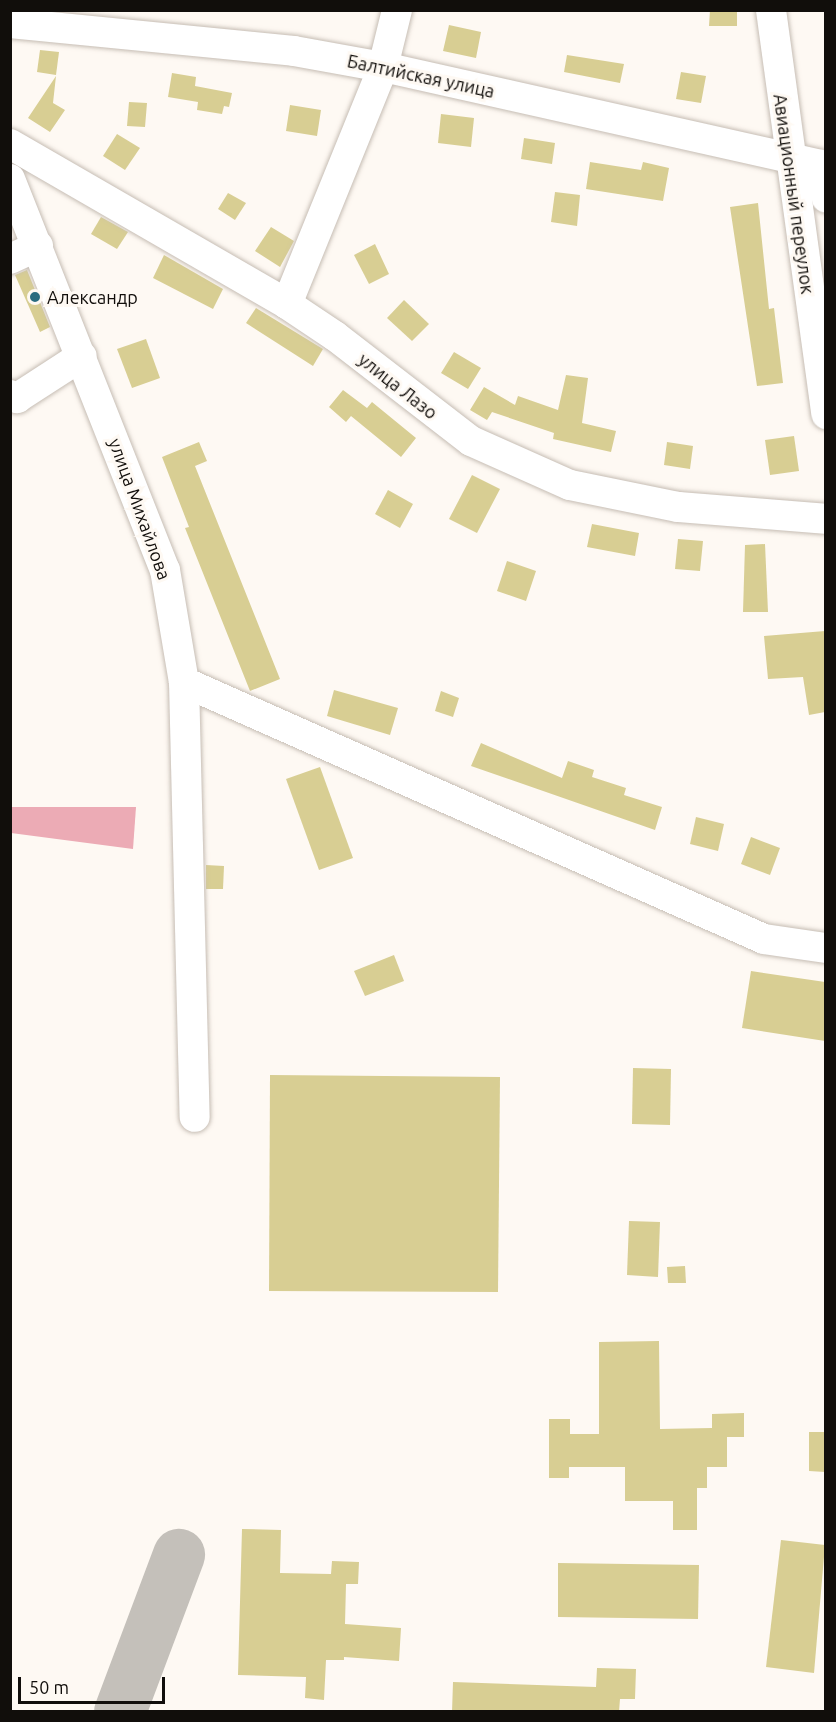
<!DOCTYPE html>
<meta charset="utf-8">
<style>
body{margin:0}
#map{position:relative;width:836px;height:1722px;overflow:hidden;background:#fef9f3;font-family:Ubuntu,sans-serif}
div>[style]{position:absolute}
[style*='--x']{left:calc(var(--x)*1px);top:calc(var(--y)*1px);width:calc(var(--w)*1px);rotate:calc(var(--a)*1deg)}
.forest>*{inset:0;background:#ecabb5}
.taxiway>*{height:52px;margin:-26px;padding:0 26px;transform-origin:26px;border-radius:26px;background:#c4c0ba}
.building>*{inset:0;background:#d8ce93}
.roads{filter:drop-shadow(0 0 2px #c6bdb4) drop-shadow(0 0 2px #c6bdb4)}
.minor>*{height:30px;margin:-15px;padding:0 15px;transform-origin:15px;border-radius:15px;background:#fff}
.dots>*{width:16px;height:16px;translate:-50% -50%;box-sizing:border-box;border:3px solid #fef9f3;border-radius:50%}
span{translate:-50% -50%;white-space:nowrap;text-align:center;line-height:1.15;-webkit-text-stroke:6px #fef9f3;paint-order:stroke}
.street-label{font-size:18px;color:#110e0b}
.poi-label{font-size:18px;color:#110e0b}
.left{translate:0 -50%;text-align:left}
.frame{position:absolute;inset:0;border:12px solid #110e0b;pointer-events:none}
.scale{position:absolute;left:18px;top:1677px;width:147px;height:27px;box-sizing:border-box;border:3px solid #110e0b;border-top:0;padding-left:8px;font-size:18px;line-height:21px;white-space:nowrap;color:#110e0b;-webkit-text-stroke:4px #fef9f3;paint-order:stroke}
</style>
<div id="map">
<div class="forest">
<div style="clip-path:polygon(11px 807px,136px 807px,133px 849px,11px 833px)"></div>
</div>
<div class="taxiway">
<div style="--x:120;--y:1712;--w:168;--a:-69.4"></div>
</div>
<div class="building">
<div style="clip-path:polygon(710px 10px,737px 10px,737px 26px,709px 26px)"></div>
<div style="clip-path:polygon(449px 25px,481px 32px,476px 58px,443px 51px)"></div>
<div style="clip-path:polygon(40px 50px,59px 52px,56px 75px,37px 72px)"></div>
<div style="clip-path:polygon(567px 55px,624px 64px,620px 83px,564px 72px)"></div>
<div style="clip-path:polygon(681px 72px,706px 76px,701px 103px,676px 99px)"></div>
<div style="clip-path:polygon(172px 73px,196px 77px,195px 86px,232px 93px,229px 107px,224px 106px,222px 114px,197px 110px,198px 102px,168px 97px)"></div>
<div style="clip-path:polygon(56px 76px,53px 103px,65px 110px,50px 132px,28px 118px)"></div>
<div style="clip-path:polygon(129px 102px,147px 103px,145px 127px,127px 126px)"></div>
<div style="clip-path:polygon(290px 105px,321px 110px,317px 136px,286px 131px)"></div>
<div style="clip-path:polygon(441px 114px,474px 118px,471px 147px,438px 143px)"></div>
<div style="clip-path:polygon(117px 134px,140px 148px,125px 170px,103px 156px)"></div>
<div style="clip-path:polygon(524px 138px,555px 143px,552px 164px,521px 159px)"></div>
<div style="clip-path:polygon(590px 162px,641px 170px,643px 162px,669px 168px,663px 201px,586px 189px)"></div>
<div style="clip-path:polygon(555px 192px,580px 195px,577px 226px,551px 222px)"></div>
<div style="clip-path:polygon(228px 193px,246px 203px,235px 220px,218px 209px)"></div>
<div style="clip-path:polygon(758px 203px,769px 309px,774px 308px,783px 383px,757px 386px,730px 207px)"></div>
<div style="clip-path:polygon(101px 217px,128px 232px,117px 249px,91px 234px)"></div>
<div style="clip-path:polygon(271px 227px,294px 241px,280px 267px,255px 251px)"></div>
<div style="clip-path:polygon(375px 244px,389px 274px,369px 284px,354px 255px)"></div>
<div style="clip-path:polygon(164px 255px,223px 289px,213px 309px,153px 278px)"></div>
<div style="clip-path:polygon(27px 270px,50px 327px,40px 332px,15px 275px)"></div>
<div style="clip-path:polygon(404px 300px,429px 324px,412px 341px,387px 318px)"></div>
<div style="clip-path:polygon(256px 308px,323px 349px,313px 366px,246px 323px)"></div>
<div style="clip-path:polygon(146px 339px,160px 378px,132px 388px,117px 349px)"></div>
<div style="clip-path:polygon(454px 352px,481px 368px,468px 389px,441px 373px)"></div>
<div style="clip-path:polygon(566px 375px,588px 378px,582px 423px,616px 431px,611px 452px,553px 439px,554px 433px,492px 412px,487px 420px,470px 410px,484px 387px,515px 405px,518px 396px,558px 410px)"></div>
<div style="clip-path:polygon(343px 390px,367px 408px,372px 402px,416px 438px,401px 457px,351px 416px,346px 422px,329px 407px)"></div>
<div style="clip-path:polygon(794px 436px,799px 471px,770px 475px,765px 440px)"></div>
<div style="clip-path:polygon(199px 442px,207px 461px,195px 466px,280px 679px,250px 691px,185px 528px,189px 527px,162px 457px)"></div>
<div style="clip-path:polygon(667px 442px,693px 446px,690px 469px,664px 465px)"></div>
<div style="clip-path:polygon(472px 475px,500px 489px,477px 533px,449px 519px)"></div>
<div style="clip-path:polygon(388px 490px,413px 504px,400px 528px,375px 514px)"></div>
<div style="clip-path:polygon(592px 524px,639px 533px,635px 556px,587px 547px)"></div>
<div style="clip-path:polygon(678px 539px,703px 541px,700px 571px,675px 569px)"></div>
<div style="clip-path:polygon(765px 544px,768px 612px,743px 612px,745px 545px)"></div>
<div style="clip-path:polygon(507px 561px,536px 571px,526px 601px,497px 591px)"></div>
<div style="clip-path:polygon(825px 631px,825px 712px,809px 715px,803px 677px,768px 679px,764px 636px)"></div>
<div style="clip-path:polygon(334px 690px,398px 708px,390px 735px,327px 716px)"></div>
<div style="clip-path:polygon(441px 691px,459px 698px,453px 717px,435px 711px)"></div>
<div style="clip-path:polygon(481px 743px,562px 778px,568px 761px,594px 770px,592px 777px,626px 788px,624px 795px,662px 807px,655px 830px,471px 766px)"></div>
<div style="clip-path:polygon(320px 767px,353px 858px,319px 870px,286px 779px)"></div>
<div style="clip-path:polygon(696px 817px,724px 824px,718px 851px,690px 844px)"></div>
<div style="clip-path:polygon(751px 837px,780px 848px,770px 875px,741px 864px)"></div>
<div style="clip-path:polygon(206px 865px,224px 866px,223px 889px,206px 889px)"></div>
<div style="clip-path:polygon(394px 955px,404px 981px,365px 996px,354px 971px)"></div>
<div style="clip-path:polygon(751px 971px,825px 982px,825px 1041px,742px 1028px)"></div>
<div style="clip-path:polygon(633px 1068px,671px 1069px,670px 1125px,632px 1124px)"></div>
<div style="clip-path:polygon(270px 1075px,500px 1077px,498px 1292px,269px 1291px)"></div>
<div style="clip-path:polygon(629px 1221px,660px 1222px,658px 1277px,627px 1275px)"></div>
<div style="clip-path:polygon(685px 1266px,686px 1283px,668px 1283px,667px 1267px)"></div>
<div style="clip-path:polygon(659px 1341px,660px 1429px,712px 1428px,712px 1414px,744px 1413px,744px 1437px,727px 1437px,727px 1467px,707px 1467px,707px 1488px,697px 1488px,697px 1530px,673px 1530px,673px 1501px,625px 1501px,625px 1467px,569px 1467px,569px 1478px,549px 1478px,549px 1419px,570px 1419px,570px 1434px,599px 1434px,599px 1342px)"></div>
<div style="clip-path:polygon(809px 1432px,825px 1432px,825px 1472px,809px 1471px)"></div>
<div style="clip-path:polygon(242px 1529px,281px 1530px,280px 1573px,331px 1574px,332px 1561px,359px 1562px,358px 1584px,346px 1584px,345px 1624px,401px 1628px,399px 1661px,344px 1657px,344px 1660px,326px 1660px,324px 1700px,305px 1698px,306px 1677px,238px 1675px)"></div>
<div style="clip-path:polygon(781px 1540px,825px 1545px,814px 1673px,766px 1667px)"></div>
<div style="clip-path:polygon(558px 1563px,699px 1565px,698px 1619px,558px 1617px)"></div>
<div style="clip-path:polygon(597px 1668px,636px 1669px,635px 1699px,620px 1699px,619px 1712px,452px 1712px,453px 1682px,596px 1687px)"></div>
</div>
<div class="roads">
<div class="minor">
<div style="--x:771;--y:10;--w:408;--a:82.2"></div>
<div style="--x:10;--y:23;--w:285;--a:5.6"></div>
<div style="--x:294;--y:51;--w:90;--a:10.2"></div>
<div style="--x:383;--y:67;--w:454;--a:12.6"></div>
<div style="--x:10;--y:144;--w:320;--a:30"></div>
<div style="--x:287;--y:304;--w:58;--a:33.7"></div>
<div style="--x:335;--y:336;--w:172;--a:37.7"></div>
<div style="--x:471;--y:441;--w:108;--a:24"></div>
<div style="--x:570;--y:485;--w:110;--a:11.5"></div>
<div style="--x:678;--y:507;--w:148;--a:4.6"></div>
<div style="--x:821;--y:165;--w:33;--a:81"></div>
<div style="--x:10;--y:179;--w:421;--a:68.4"></div>
<div style="--x:165;--y:570;--w:114;--a:80.4"></div>
<div style="--x:184;--y:682;--w:435;--a:88.6"></div>
<div style="--x:10;--y:259;--w:31;--a:-25"></div>
<div style="--x:287;--y:304;--w:256;--a:-67.9"></div>
<div style="--x:383;--y:67;--w:59;--a:-76.2"></div>
<div style="--x:10;--y:395;--w:8;--a:23"></div>
<div style="--x:17;--y:398;--w:77;--a:-32.9"></div>
<div style="--x:184;--y:682;--w:634;--a:23.9"></div>
<div style="--x:764;--y:939;--w:63;--a:8.3"></div>
</div>
</div>
<div class="dots">
<div style="left:35px;top:297px;background:#2a6c7f"></div>
</div>
<div class="street-label">
<span style="left:421px;top:76px;rotate:12deg">Балтийская улица</span>
<span style="left:794px;top:194px;rotate:82deg">Авиационный переулок</span>
<span style="left:398px;top:386px;rotate:38deg">улица Лазо</span>
<span style="left:140px;top:509px;rotate:70deg">улица Михайлова</span>
</div>
<div class="poi-label">
<span class="left" style="left:47px;top:297px">Александр</span>
</div>
<div class="frame"></div>
<div class="scale">50 m</div>
</div>
